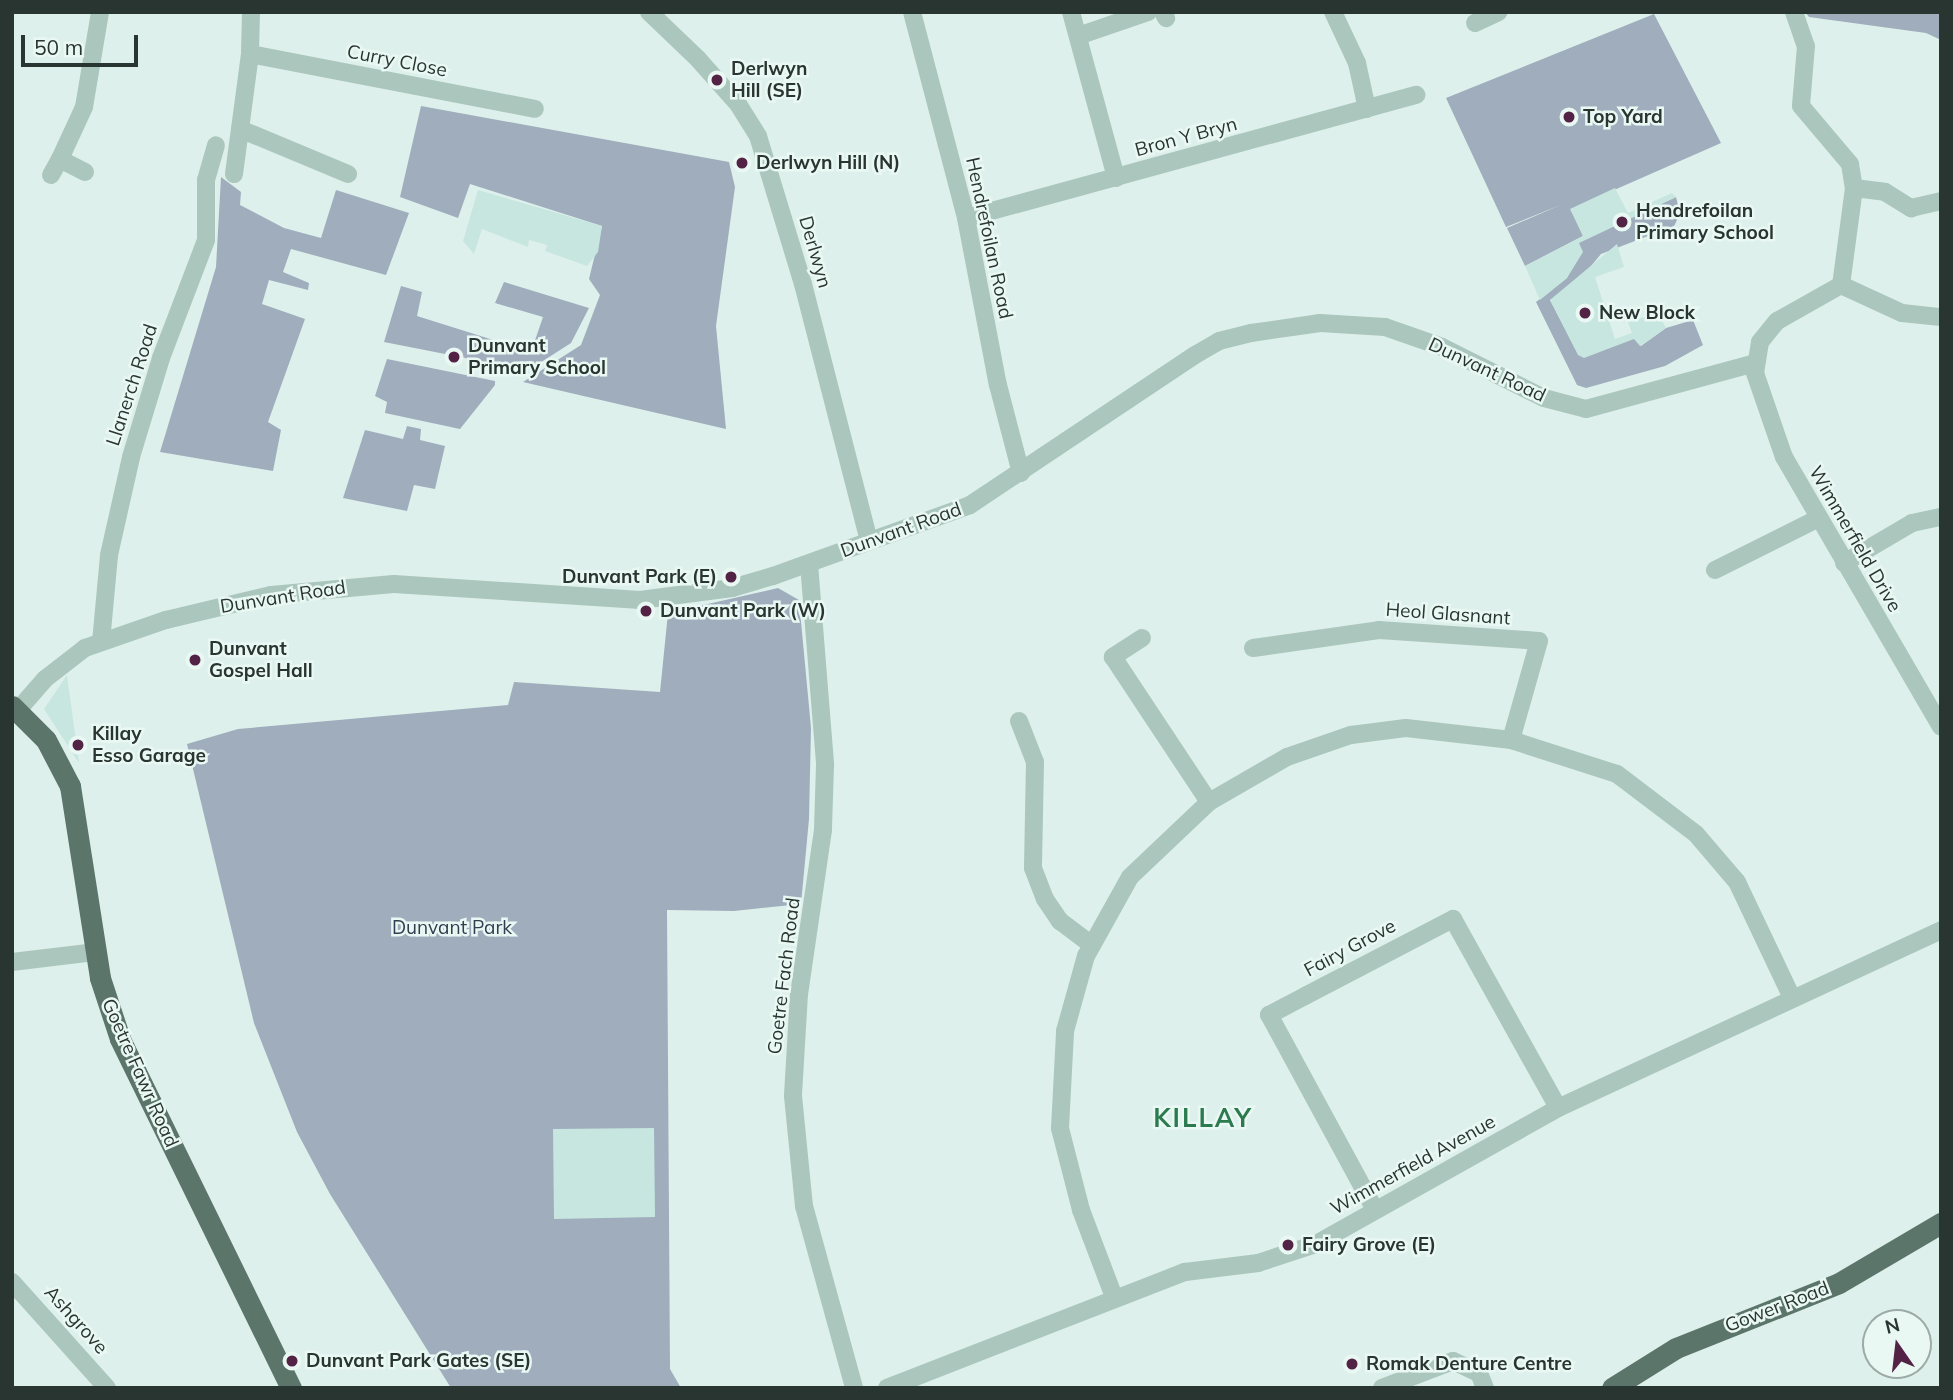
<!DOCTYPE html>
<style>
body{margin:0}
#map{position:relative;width:1953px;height:1400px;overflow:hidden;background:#def0eb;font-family:Mulish,sans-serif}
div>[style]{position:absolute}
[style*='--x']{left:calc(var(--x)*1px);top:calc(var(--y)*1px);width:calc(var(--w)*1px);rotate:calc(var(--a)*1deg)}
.green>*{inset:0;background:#9fadbd}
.plaza>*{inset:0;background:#c7e6df}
.minor>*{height:18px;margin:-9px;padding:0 9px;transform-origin:9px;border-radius:9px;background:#abc7bd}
.major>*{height:21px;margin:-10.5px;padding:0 10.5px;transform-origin:10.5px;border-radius:10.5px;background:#5c756a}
.dots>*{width:19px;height:19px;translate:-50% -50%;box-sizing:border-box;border:4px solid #eaf8f4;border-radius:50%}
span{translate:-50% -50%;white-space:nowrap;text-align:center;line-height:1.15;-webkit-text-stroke:5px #eaf8f4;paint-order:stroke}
.street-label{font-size:19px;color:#293530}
.poi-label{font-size:19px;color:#293530;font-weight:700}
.left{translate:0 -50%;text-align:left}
.right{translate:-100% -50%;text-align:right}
.park-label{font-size:19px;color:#303e51}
.district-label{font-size:26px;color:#2b7b4f;font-weight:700;letter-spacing:2px}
.frame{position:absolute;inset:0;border:14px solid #293530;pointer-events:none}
.north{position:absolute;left:1862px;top:1309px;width:70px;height:70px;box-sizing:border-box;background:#eaf8f4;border:2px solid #9daaa6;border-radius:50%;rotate:346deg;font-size:19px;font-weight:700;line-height:28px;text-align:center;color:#293530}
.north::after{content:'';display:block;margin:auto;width:24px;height:32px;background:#522345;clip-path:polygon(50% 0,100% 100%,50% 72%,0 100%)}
.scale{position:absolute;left:21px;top:35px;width:117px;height:32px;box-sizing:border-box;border:4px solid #293530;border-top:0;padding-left:9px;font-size:21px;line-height:24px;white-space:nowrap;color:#293530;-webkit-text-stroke:5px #eaf8f4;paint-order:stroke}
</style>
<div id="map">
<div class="green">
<div style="clip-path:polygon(1805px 12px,1941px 12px,1941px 40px,1926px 33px,1809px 17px)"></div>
<div style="clip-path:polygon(1654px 14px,1721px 143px,1571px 209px,1583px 236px,1525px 266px,1507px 228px,1563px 204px,1506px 227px,1446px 98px)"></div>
<div style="clip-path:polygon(421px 106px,729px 162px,735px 187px,716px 326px,726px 429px,523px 382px,581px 345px,600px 295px,589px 279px,602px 226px,470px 184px,458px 218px,400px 197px)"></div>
<div style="clip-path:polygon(221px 177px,241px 192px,240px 205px,284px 228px,321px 238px,336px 190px,409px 213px,386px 275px,291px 249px,283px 272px,309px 283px,308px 290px,269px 280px,262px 304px,305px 319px,268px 422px,281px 430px,273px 471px,160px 452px,216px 267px)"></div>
<div style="clip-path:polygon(1676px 197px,1680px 214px,1674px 226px,1601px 254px,1582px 277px,1550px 300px,1575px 348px,1634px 338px,1641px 346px,1666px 328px,1693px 320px,1703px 345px,1665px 366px,1586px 388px,1577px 385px,1536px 302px,1567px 278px,1578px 243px)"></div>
<div style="clip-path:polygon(504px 282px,589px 308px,571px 343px,535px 366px,517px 368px,384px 342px,401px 286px,422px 292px,417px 316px,531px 352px,543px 317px,495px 303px)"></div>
<div style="clip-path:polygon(387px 359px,495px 381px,495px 385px,460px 429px,385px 413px,387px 402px,375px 396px)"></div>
<div style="clip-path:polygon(407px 426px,421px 429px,420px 440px,445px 446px,435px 489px,414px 485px,407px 511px,343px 498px,365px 430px,403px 439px)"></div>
<div style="clip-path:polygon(778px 588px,799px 600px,811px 728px,809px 819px,801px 904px,734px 911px,667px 910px,670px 1369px,681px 1388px,451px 1388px,330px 1194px,297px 1132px,254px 1023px,187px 744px,238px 729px,508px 705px,514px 682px,660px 692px,668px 613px)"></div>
</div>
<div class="plaza">
<div style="clip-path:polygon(1615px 188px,1628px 213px,1672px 193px,1676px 197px,1579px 243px,1583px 252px,1567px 278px,1540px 300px,1525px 266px,1583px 236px,1570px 209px)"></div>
<div style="clip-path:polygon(478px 190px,602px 226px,598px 252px,587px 266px,545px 251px,547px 245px,529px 240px,528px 247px,482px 229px,474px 254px,463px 241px)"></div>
<div style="clip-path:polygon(1617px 244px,1624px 267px,1595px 277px,1615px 339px,1632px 333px,1628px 322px,1658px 313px,1666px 328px,1640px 346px,1634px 339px,1584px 358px,1578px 355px,1550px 300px)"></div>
<div style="clip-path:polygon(67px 675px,79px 763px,44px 709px)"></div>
<div style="clip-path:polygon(654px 1128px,655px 1217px,554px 1219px,553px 1129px)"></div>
</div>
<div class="minor">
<div style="--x:251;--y:12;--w:42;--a:91.4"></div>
<div style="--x:250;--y:54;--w:290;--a:10.9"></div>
<div style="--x:649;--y:12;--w:68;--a:43.8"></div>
<div style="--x:698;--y:59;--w:60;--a:48.4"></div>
<div style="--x:738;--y:104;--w:38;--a:58"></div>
<div style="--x:758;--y:136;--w:155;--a:73.1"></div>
<div style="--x:803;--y:284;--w:265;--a:75.6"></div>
<div style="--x:912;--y:12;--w:213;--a:75.3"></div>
<div style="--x:966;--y:218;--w:170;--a:79.2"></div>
<div style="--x:998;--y:385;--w:91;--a:75.4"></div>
<div style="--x:1071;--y:12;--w:172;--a:74.8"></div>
<div style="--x:1163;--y:12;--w:7;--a:63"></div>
<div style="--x:1333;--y:12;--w:56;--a:64.8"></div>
<div style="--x:1357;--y:63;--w:47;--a:77.7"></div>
<div style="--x:1794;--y:12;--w:36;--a:71"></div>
<div style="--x:1806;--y:46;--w:60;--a:94.8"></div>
<div style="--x:1801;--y:106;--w:76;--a:49.8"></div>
<div style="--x:1850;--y:164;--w:24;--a:81"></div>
<div style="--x:1854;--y:188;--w:98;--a:97.6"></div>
<div style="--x:1841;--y:285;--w:73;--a:150.6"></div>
<div style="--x:1777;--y:321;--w:27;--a:129"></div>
<div style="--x:1760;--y:342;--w:31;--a:99"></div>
<div style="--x:1755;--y:373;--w:89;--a:71"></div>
<div style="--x:1784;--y:457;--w:312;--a:59.8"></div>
<div style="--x:1475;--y:23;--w:26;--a:-25"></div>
<div style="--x:1078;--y:36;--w:74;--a:-18.9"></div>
<div style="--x:240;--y:129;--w:117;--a:22.6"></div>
<div style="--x:85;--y:172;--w:28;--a:-153"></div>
<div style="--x:60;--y:159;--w:57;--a:-65.2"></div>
<div style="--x:84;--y:107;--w:96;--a:-80.4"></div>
<div style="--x:234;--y:174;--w:121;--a:-82.4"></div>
<div style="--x:51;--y:175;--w:18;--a:-61"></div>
<div style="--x:1854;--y:188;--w:31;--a:7"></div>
<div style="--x:1885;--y:192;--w:31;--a:32"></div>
<div style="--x:1911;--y:208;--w:31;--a:-13"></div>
<div style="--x:966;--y:218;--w:467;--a:-15.3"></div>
<div style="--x:1841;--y:285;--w:67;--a:24.7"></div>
<div style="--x:1902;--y:313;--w:39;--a:6"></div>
<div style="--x:1844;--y:563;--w:79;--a:-30.5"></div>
<div style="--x:1912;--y:523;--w:30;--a:-12"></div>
<div style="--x:809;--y:564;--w:202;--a:85.4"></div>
<div style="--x:825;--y:765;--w:65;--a:91.8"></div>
<div style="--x:823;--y:830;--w:166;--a:98.3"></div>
<div style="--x:799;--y:994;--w:102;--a:93.4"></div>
<div style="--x:793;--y:1096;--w:111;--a:84.3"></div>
<div style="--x:804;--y:1206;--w:189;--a:74.6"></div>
<div style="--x:1715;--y:570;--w:114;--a:-26.6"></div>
<div style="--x:1142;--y:638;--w:35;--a:147"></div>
<div style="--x:1113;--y:657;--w:174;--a:56.5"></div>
<div style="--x:101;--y:642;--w:87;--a:-84.7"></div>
<div style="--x:109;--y:555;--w:100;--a:-77.3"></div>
<div style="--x:131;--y:457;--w:103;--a:-73.1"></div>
<div style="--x:161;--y:358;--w:126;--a:-69.1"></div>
<div style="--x:206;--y:240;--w:60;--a:-90"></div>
<div style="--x:206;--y:180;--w:36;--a:-74"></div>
<div style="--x:1253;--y:648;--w:127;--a:-8.1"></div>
<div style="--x:1379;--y:630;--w:160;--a:3.9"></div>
<div style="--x:1539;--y:641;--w:103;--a:105.8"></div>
<div style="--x:18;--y:710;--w:41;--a:-48.9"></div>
<div style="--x:45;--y:679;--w:51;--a:-37.8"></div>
<div style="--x:85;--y:648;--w:86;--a:-19.1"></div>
<div style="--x:166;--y:620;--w:108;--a:-13.4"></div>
<div style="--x:271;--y:595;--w:123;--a:-5.1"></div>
<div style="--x:394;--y:584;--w:247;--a:3.7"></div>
<div style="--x:640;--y:600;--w:93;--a:-7.4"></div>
<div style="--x:732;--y:588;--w:43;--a:-16.3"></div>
<div style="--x:773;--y:576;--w:209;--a:-19.8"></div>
<div style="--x:970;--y:505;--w:270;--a:-33.7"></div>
<div style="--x:1195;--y:355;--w:28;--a:-30"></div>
<div style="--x:1219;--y:341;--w:33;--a:-14"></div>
<div style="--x:1251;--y:333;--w:70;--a:-8.2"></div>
<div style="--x:1320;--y:323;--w:65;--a:3.5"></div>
<div style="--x:1385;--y:327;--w:60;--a:19.3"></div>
<div style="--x:1442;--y:347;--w:114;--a:26.6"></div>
<div style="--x:1544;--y:398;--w:43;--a:14.7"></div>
<div style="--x:1586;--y:409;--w:175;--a:-15.2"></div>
<div style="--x:1019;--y:721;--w:44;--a:68.7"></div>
<div style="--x:1035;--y:762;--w:106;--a:91.1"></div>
<div style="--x:1033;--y:868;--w:33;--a:69"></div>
<div style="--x:1045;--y:899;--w:27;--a:56"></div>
<div style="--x:1060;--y:921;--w:39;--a:37"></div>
<div style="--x:12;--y:962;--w:85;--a:-6.8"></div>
<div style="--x:1374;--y:1208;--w:220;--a:-118.5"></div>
<div style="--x:1269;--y:1015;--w:41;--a:-27.8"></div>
<div style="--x:1305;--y:996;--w:167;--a:-27.5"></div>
<div style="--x:1453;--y:919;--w:216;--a:60.9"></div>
<div style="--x:12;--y:1282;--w:142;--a:48.1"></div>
<div style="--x:1114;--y:1297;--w:93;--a:-110.8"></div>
<div style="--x:1081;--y:1210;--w:85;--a:-104.4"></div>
<div style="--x:1060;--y:1128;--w:97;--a:-87"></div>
<div style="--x:1065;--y:1031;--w:78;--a:-74.4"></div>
<div style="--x:1086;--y:956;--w:90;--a:-60.9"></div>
<div style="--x:1130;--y:877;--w:109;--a:-43.5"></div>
<div style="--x:1209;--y:802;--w:90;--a:-30"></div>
<div style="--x:1287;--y:757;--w:68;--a:-19"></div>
<div style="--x:1351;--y:735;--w:55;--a:-7.3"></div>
<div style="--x:1406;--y:728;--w:106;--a:6.5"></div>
<div style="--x:1511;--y:740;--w:111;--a:17.8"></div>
<div style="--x:1617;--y:774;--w:99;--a:37.2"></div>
<div style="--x:1696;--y:834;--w:63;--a:49.5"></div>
<div style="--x:1737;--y:882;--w:128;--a:64.6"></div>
<div style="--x:887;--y:1388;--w:320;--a:-21.3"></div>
<div style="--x:1185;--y:1272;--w:74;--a:-7"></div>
<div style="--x:1258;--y:1263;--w:61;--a:-18.1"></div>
<div style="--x:1316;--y:1244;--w:278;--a:-29.3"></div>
<div style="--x:1558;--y:1108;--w:422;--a:-24.9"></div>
<div style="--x:1382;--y:1388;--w:76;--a:-20.8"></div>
<div style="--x:1453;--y:1361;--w:29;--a:25"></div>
<div style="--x:1479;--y:1373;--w:16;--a:68"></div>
</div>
<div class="major">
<div style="--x:12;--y:706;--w:48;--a:45"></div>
<div style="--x:46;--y:740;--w:52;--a:62.4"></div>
<div style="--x:70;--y:786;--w:194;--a:81.1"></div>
<div style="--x:100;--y:978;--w:64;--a:71.8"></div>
<div style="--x:120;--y:1039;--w:389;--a:63.9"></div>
<div style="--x:1612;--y:1388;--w:75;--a:-32"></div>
<div style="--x:1676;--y:1348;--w:175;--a:-21.7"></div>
<div style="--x:1839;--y:1283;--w:118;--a:-30.5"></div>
</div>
<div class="dots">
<div style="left:717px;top:80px;background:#522345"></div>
<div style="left:1569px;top:117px;background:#522345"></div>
<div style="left:742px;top:163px;background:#522345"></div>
<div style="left:1622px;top:222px;background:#522345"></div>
<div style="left:1585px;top:313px;background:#522345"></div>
<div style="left:454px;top:357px;background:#522345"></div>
<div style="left:731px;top:577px;background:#522345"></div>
<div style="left:646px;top:611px;background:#522345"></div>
<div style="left:195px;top:660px;background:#522345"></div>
<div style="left:78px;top:745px;background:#522345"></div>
<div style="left:1288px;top:1245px;background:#522345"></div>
<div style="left:292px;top:1361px;background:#522345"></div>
<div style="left:1352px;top:1364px;background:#522345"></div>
</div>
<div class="street-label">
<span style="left:397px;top:61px;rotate:11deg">Curry Close</span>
<span style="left:1186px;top:137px;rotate:-15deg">Bron Y Bryn</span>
<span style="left:989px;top:238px;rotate:78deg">Hendrefoilan Road</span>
<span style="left:815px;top:252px;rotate:74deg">Derlwyn</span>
<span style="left:1487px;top:370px;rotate:25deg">Dunvant Road</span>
<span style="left:132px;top:385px;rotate:-72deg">Llanerch Road</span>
<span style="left:901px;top:530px;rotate:-20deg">Dunvant Road</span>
<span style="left:1855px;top:539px;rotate:60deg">Wimmerfield Drive</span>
<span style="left:283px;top:597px;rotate:-9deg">Dunvant Road</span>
<span style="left:1448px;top:614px;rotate:4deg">Heol Glasnant</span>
<span style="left:1350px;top:948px;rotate:-28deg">Fairy Grove</span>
<span style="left:784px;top:976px;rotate:-83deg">Goetre Fach Road</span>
<span style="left:140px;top:1073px;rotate:66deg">Goetre Fawr Road</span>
<span style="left:1413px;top:1165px;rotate:-29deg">Wimmerfield Avenue</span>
<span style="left:1777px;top:1307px;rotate:-21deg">Gower Road</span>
<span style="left:76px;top:1320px;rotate:48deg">Ashgrove</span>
</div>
<div class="poi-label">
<span class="left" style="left:731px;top:80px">Derlwyn<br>Hill (SE)</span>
<span class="left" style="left:1583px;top:117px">Top Yard</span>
<span class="left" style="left:756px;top:163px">Derlwyn Hill (N)</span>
<span class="left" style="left:1636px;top:222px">Hendrefoilan<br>Primary School</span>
<span class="left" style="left:1599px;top:313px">New Block</span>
<span class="left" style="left:468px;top:357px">Dunvant<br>Primary School</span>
<span class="right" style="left:717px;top:577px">Dunvant Park (E)</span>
<span class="left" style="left:660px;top:611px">Dunvant Park (W)</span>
<span class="left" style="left:209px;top:660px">Dunvant<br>Gospel Hall</span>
<span class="left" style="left:92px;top:745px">Killay<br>Esso Garage</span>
<span class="left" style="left:1302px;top:1245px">Fairy Grove (E)</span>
<span class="left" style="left:306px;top:1361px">Dunvant Park Gates (SE)</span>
<span class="left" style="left:1366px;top:1364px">Romak Denture Centre</span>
</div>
<div class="park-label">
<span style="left:452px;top:928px">Dunvant Park</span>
</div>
<div class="district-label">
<span style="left:1203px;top:1118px">KILLAY</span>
</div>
<div class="frame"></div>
<div class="north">N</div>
<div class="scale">50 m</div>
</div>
